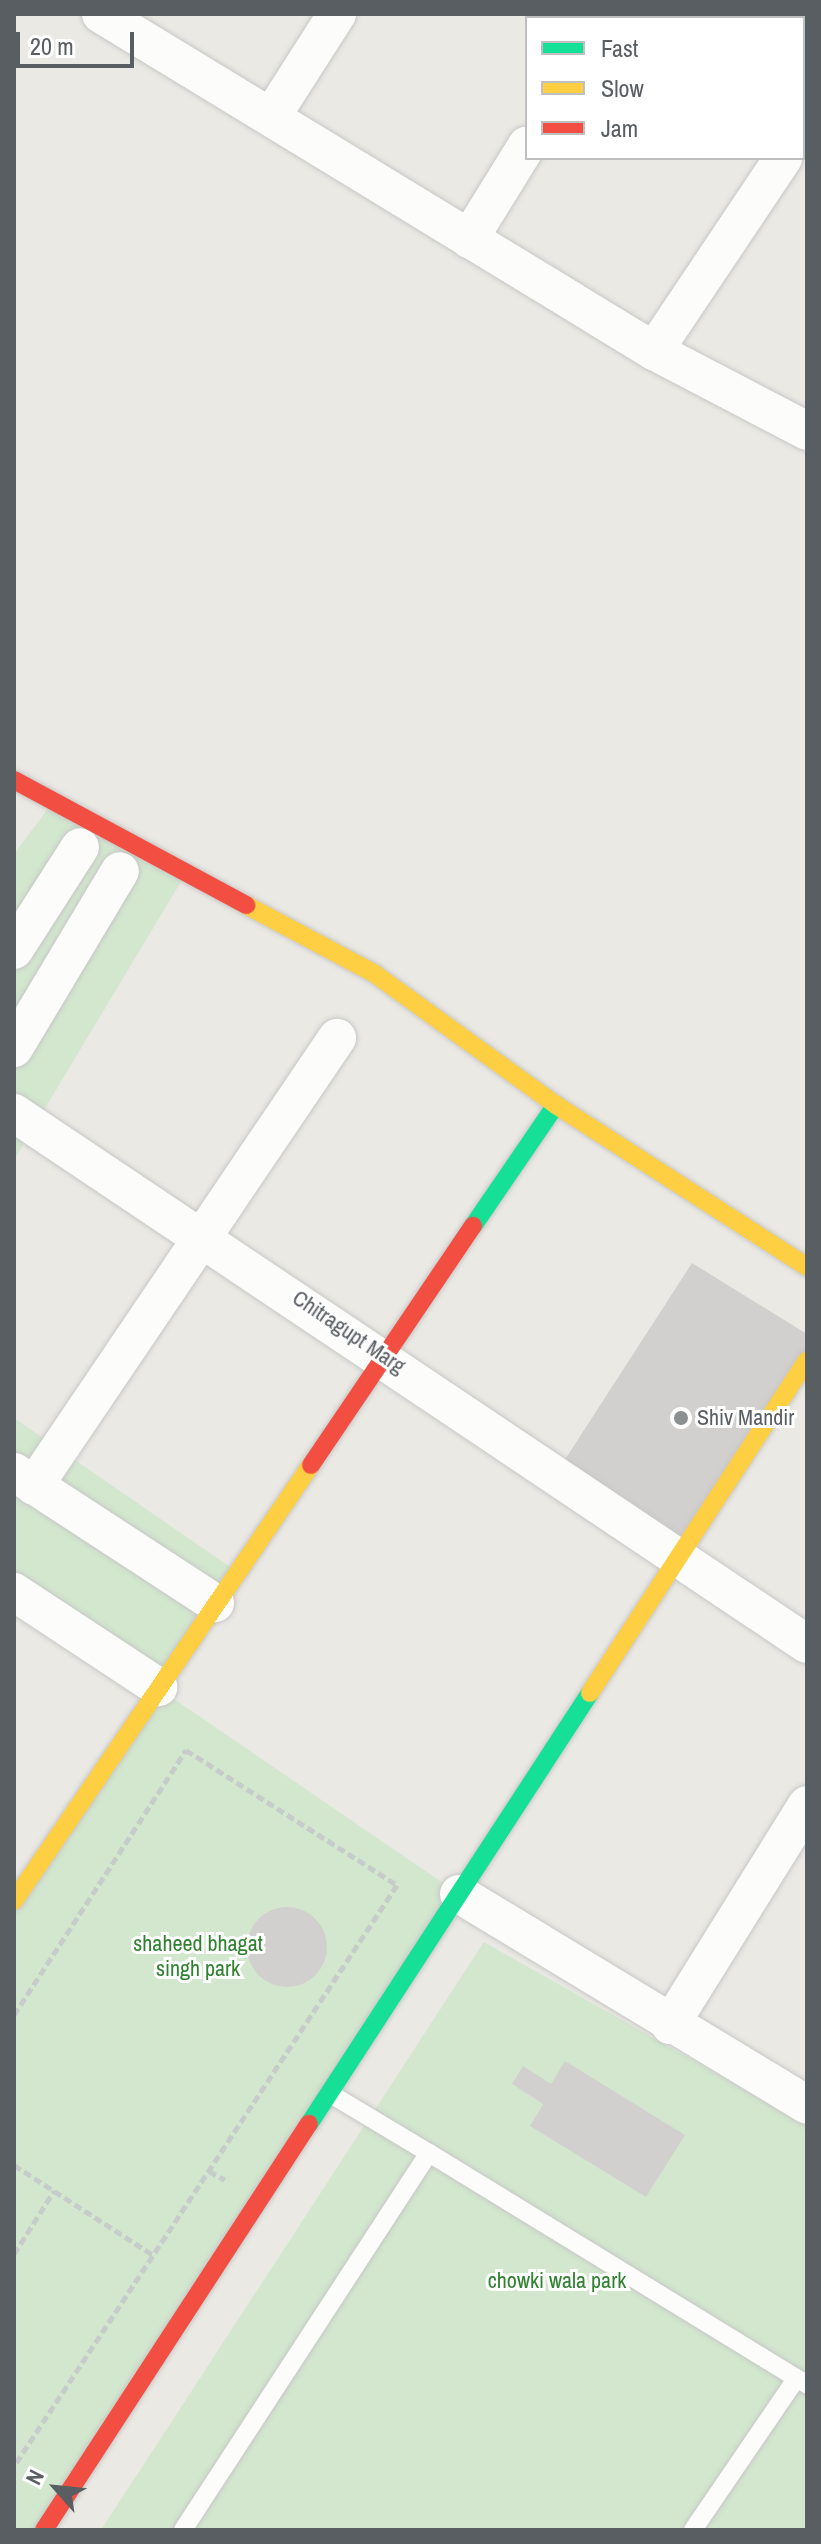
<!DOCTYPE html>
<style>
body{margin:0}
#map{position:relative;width:821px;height:2544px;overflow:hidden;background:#eae9e4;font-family:"Archivo Narrow",sans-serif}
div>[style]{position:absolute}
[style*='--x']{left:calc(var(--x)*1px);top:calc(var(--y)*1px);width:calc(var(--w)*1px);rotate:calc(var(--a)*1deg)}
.green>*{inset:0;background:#d2e7ce}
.building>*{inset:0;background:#d2d0ce}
.round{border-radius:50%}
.path>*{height:5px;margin-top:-2.5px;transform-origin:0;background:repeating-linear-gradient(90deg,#c6ccc9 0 8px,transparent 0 12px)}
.roads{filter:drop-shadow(0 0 2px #c7c7c6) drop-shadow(0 0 2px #c7c7c6)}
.lane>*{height:18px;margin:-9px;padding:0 9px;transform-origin:9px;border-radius:9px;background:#fcfcfb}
.street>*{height:38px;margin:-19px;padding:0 19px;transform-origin:19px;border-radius:19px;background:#fcfcfb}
.fast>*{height:18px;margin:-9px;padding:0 9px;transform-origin:9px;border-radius:9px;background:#16e098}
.slow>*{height:18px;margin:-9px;padding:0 9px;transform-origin:9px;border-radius:9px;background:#ffcf43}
.jam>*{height:18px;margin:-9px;padding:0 9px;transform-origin:9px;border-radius:9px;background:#f24e42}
.dots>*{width:22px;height:22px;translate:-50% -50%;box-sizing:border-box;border:4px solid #fff;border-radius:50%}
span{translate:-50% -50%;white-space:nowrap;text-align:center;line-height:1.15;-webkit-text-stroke:6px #fff;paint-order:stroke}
.street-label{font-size:22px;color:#595e62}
.poi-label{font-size:22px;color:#595e62}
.left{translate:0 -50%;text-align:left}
.park-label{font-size:22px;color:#318230}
.frame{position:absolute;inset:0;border:16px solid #595e62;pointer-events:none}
.legend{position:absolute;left:525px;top:16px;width:280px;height:144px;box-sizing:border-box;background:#fff;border:2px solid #bdbfc0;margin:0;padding:10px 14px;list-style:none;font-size:24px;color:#595e62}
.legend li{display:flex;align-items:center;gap:16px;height:40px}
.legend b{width:40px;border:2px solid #bdbfc0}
.north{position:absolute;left:16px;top:2448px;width:80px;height:80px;-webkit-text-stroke:6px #fff;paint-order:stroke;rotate:297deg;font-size:22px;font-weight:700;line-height:32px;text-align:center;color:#595e62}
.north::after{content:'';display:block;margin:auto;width:28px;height:36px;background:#595e62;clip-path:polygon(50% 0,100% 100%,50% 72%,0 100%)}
.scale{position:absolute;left:16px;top:32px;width:118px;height:36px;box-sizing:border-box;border:4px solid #595e62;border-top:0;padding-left:10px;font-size:24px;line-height:28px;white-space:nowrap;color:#595e62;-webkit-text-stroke:6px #fff;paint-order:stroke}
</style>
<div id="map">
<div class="green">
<div style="clip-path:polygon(680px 14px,807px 14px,807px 104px,803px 18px)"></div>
<div style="clip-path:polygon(53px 802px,185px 875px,14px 1160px,14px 854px)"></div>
<div style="clip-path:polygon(14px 1418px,236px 1571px,158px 1688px,459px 1894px,43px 2530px,14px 2530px,14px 1900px,158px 1688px,14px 1585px)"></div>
<div style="clip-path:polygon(484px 1942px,807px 2125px,807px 2530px,101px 2530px)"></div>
</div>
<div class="building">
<div style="clip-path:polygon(692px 1263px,807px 1334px,807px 1360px,676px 1561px,555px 1475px)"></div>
<div class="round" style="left:247px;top:1907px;width:80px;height:80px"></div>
<div style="clip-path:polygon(565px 2061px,685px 2135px,646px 2197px,530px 2126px,543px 2104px,512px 2084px,523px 2066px,551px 2084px)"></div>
</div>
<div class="path">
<div style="--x:14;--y:2015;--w:316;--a:-57"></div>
<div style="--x:186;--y:1750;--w:250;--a:32.6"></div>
<div style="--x:397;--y:1885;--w:696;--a:123.39"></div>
<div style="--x:14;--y:2165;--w:166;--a:32.9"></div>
<div style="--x:209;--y:2171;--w:18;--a:29"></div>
<div style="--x:14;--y:2254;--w:75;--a:-57.6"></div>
</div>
<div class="roads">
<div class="lane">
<div style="--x:329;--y:2093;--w:117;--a:31"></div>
<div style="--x:183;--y:2530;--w:450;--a:-56.9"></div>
<div style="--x:429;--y:2153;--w:444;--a:31.5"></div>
<div style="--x:693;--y:2530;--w:183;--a:-55.7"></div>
</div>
<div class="street">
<div style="--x:101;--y:14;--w:648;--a:31.36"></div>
<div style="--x:654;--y:351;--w:173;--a:27.6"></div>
<div style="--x:606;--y:18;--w:4;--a:-63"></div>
<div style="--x:273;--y:114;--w:119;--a:-57.4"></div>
<div style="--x:803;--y:128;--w:7;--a:-56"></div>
<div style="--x:469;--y:239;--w:110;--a:-58.3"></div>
<div style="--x:654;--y:351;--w:232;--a:-56.2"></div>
<div style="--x:14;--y:950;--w:122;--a:-57.3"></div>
<div style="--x:14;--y:1048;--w:206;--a:-59.1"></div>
<div style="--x:14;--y:1113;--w:954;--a:33.81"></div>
<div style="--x:14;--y:1472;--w:240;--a:33.1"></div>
<div style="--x:34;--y:1486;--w:541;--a:-55.93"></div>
<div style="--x:14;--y:1592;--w:173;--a:33.4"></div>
<div style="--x:459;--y:1894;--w:407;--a:31.2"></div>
<div style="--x:670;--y:2025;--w:259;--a:-58.1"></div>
</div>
<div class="fast">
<div style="--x:473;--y:1226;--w:147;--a:-55.6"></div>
<div style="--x:309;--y:2124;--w:515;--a:-56.9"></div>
</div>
<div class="slow">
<div style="--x:246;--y:905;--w:146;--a:28.1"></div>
<div style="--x:375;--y:974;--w:223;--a:35.9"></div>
<div style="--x:556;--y:1105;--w:299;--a:32.8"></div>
<div style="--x:590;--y:1693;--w:397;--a:-56.9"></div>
<div style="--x:14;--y:1901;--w:528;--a:-55.74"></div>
</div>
<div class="jam">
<div style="--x:14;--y:780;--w:264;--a:28.3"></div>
<div style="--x:311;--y:1465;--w:289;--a:-55.9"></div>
<div style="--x:44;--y:2530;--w:485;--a:-56.9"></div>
</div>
</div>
<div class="dots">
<div style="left:681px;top:1418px;background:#8c8f90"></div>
</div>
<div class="street-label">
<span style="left:349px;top:1332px;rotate:34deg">Chitragupt Marg</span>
</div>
<div class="poi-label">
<span class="left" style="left:697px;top:1418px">Shiv Mandir</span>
</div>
<div class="park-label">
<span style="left:198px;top:1956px">shaheed bhagat<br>singh park</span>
<span style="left:557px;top:2281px">chowki wala park</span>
</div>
<div class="frame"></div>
<ul class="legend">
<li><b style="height:10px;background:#16e098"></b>Fast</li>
<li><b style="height:10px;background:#ffcf43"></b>Slow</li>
<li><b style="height:10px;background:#f24e42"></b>Jam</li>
</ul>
<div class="north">N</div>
<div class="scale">20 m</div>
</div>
